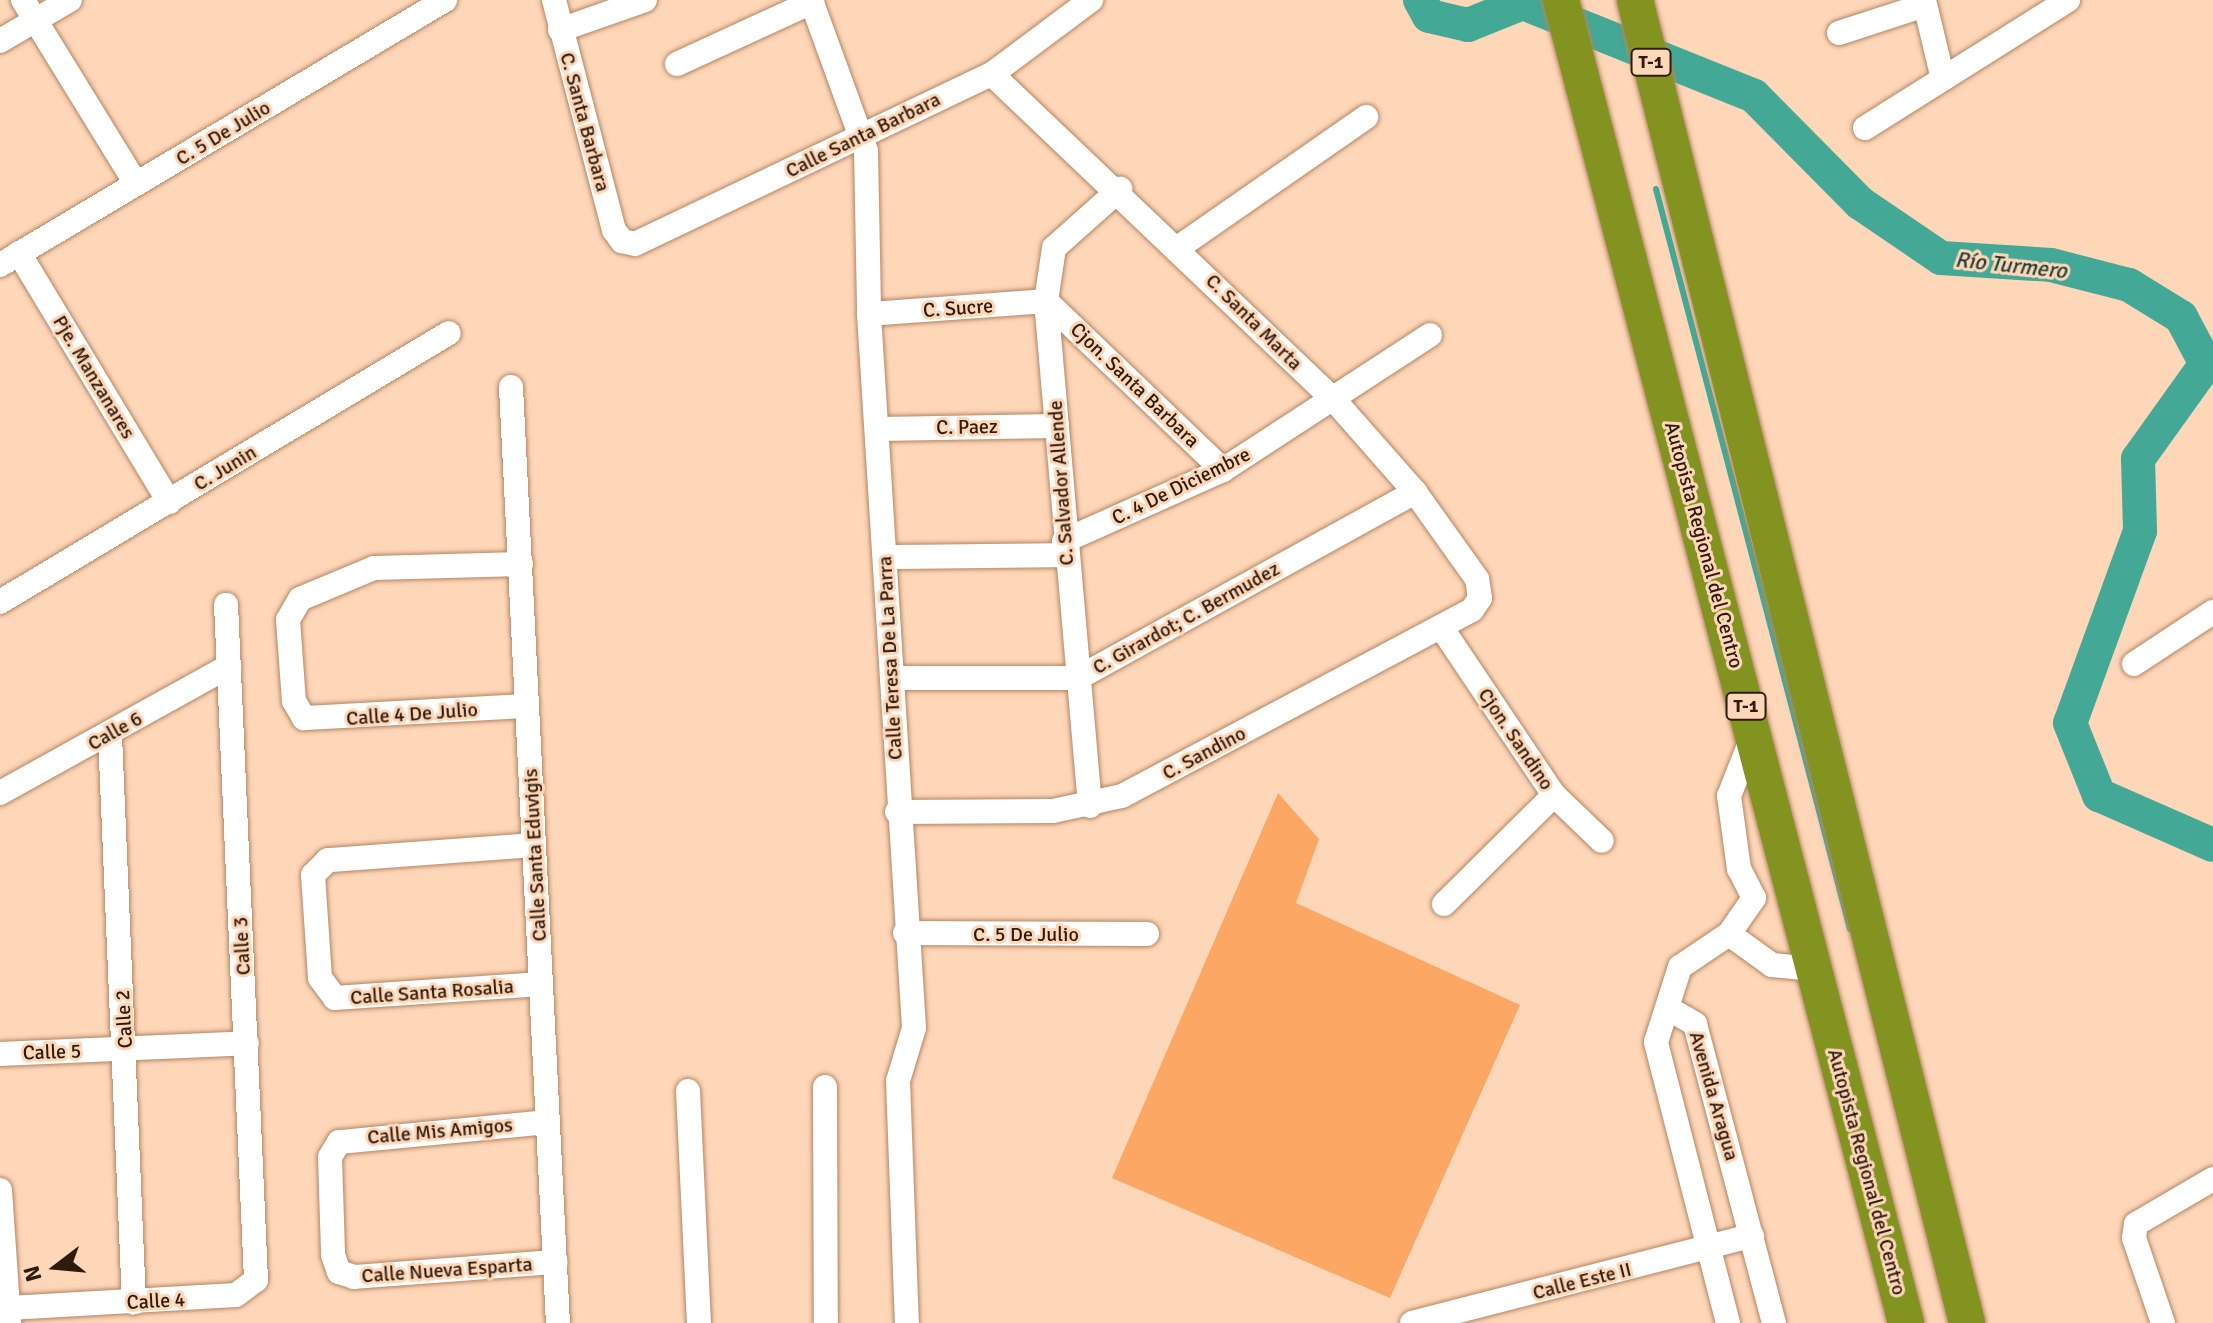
<!DOCTYPE html>
<meta charset="utf-8">
<style>
body{margin:0}
#map{position:relative;width:2213px;height:1323px;overflow:hidden;background:#fed6b8;font-family:Signika,sans-serif}
div>[style]{position:absolute}
[style*='--x']{left:calc(var(--x)*1px);top:calc(var(--y)*1px);width:calc(var(--w)*1px);rotate:calc(var(--a)*1deg)}
.stream>*{height:6px;margin:-3px;padding:0 3px;transform-origin:3px;border-radius:3px;background:#43a895}
.river>*{height:34px;margin:-17px;padding:0 17px;transform-origin:17px;border-radius:17px;background:#43a895}
.building>*{inset:0;background:#fca763}
.roads{filter:drop-shadow(0 0 2px #b38662) drop-shadow(0 0 2px #b38662)}
.minor>*{height:24px;margin:-12px;padding:0 12px;transform-origin:12px;border-radius:12px;background:#fff}
.highway>*{height:36px;margin:-18px;padding:0 18px;transform-origin:18px;border-radius:18px;background:#82941f}
span{translate:-50% -50%;white-space:nowrap;text-align:center;line-height:1.15;-webkit-text-stroke:6px #fed6b8;paint-order:stroke}
.shield-label span{padding:2px 6px;background:#fed6b8;border:2px solid;border-radius:6px;-webkit-text-stroke-width:0}
.shield-label{font-size:18px;color:#2d1b0d;font-weight:700}
.street-label{font-size:20px;color:#2d1b0d}
.water-label{font-size:22px;color:#214039;font-style:italic}
.north{position:absolute;left:16px;top:1227px;width:80px;height:80px;-webkit-text-stroke:6px #fed6b8;paint-order:stroke;rotate:254deg;font-size:22px;font-weight:700;line-height:32px;text-align:center;color:#2d1b0d}
.north::after{content:'';display:block;margin:auto;width:28px;height:36px;background:#2d1b0d;clip-path:polygon(50% 0,100% 100%,50% 72%,0 100%)}
</style>
<div id="map">
<div class="stream">
<div style="--x:1656;--y:189;--w:765;--a:75.31"></div>
</div>
<div class="river">
<div style="--x:1420;--y:0;--w:18;--a:61"></div>
<div style="--x:1429;--y:16;--w:40;--a:13"></div>
<div style="--x:1468;--y:25;--w:59;--a:-21.8"></div>
<div style="--x:1523;--y:3;--w:249;--a:21.9"></div>
<div style="--x:1754;--y:96;--w:151;--a:45.3"></div>
<div style="--x:1860;--y:203;--w:98;--a:34.2"></div>
<div style="--x:1941;--y:258;--w:110;--a:3.6"></div>
<div style="--x:2051;--y:265;--w:81;--a:14.4"></div>
<div style="--x:2129;--y:285;--w:61;--a:31.6"></div>
<div style="--x:2181;--y:317;--w:53;--a:62"></div>
<div style="--x:2206;--y:364;--w:117;--a:125.6"></div>
<div style="--x:2138;--y:459;--w:72;--a:88.4"></div>
<div style="--x:2140;--y:531;--w:204;--a:110"></div>
<div style="--x:2070;--y:723;--w:78;--a:68.1"></div>
<div style="--x:2099;--y:795;--w:124;--a:23.7"></div>
</div>
<div class="building">
<div style="clip-path:polygon(1278px 793px,1319px 839px,1296px 903px,1520px 1005px,1390px 1298px,1112px 1178px)"></div>
</div>
<div class="roads">
<div class="minor">
<div style="--x:23;--y:0;--w:216;--a:58.4"></div>
<div style="--x:554;--y:0;--w:238;--a:75.4"></div>
<div style="--x:614;--y:230;--w:14;--a:54"></div>
<div style="--x:622;--y:241;--w:13;--a:13"></div>
<div style="--x:635;--y:244;--w:395;--a:-25.5"></div>
<div style="--x:992;--y:74;--w:124;--a:-36.8"></div>
<div style="--x:811;--y:0;--w:161;--a:70"></div>
<div style="--x:866;--y:151;--w:163;--a:88.9"></div>
<div style="--x:869;--y:314;--w:715;--a:86.39"></div>
<div style="--x:914;--y:1028;--w:55;--a:106.8"></div>
<div style="--x:898;--y:1081;--w:242;--a:87.9"></div>
<div style="--x:1924;--y:0;--w:81;--a:76.5"></div>
<div style="--x:560;--y:30;--w:90;--a:-19.4"></div>
<div style="--x:1839;--y:33;--w:90;--a:-18"></div>
<div style="--x:0;--y:41;--w:81;--a:-30.4"></div>
<div style="--x:677;--y:64;--w:149;--a:-24.7"></div>
<div style="--x:1865;--y:128;--w:240;--a:-32.2"></div>
<div style="--x:1179;--y:247;--w:228;--a:-34.8"></div>
<div style="--x:19;--y:253;--w:291;--a:58.9"></div>
<div style="--x:0;--y:265;--w:518;--a:-30.77"></div>
<div style="--x:1046;--y:301;--w:245;--a:43.7"></div>
<div style="--x:869;--y:314;--w:177;--a:-4.2"></div>
<div style="--x:511;--y:387;--w:937;--a:87.13"></div>
<div style="--x:878;--y:429;--w:179;--a:-1"></div>
<div style="--x:1064;--y:541;--w:174;--a:-24.1"></div>
<div style="--x:1223;--y:470;--w:247;--a:-33.1"></div>
<div style="--x:885;--y:557;--w:180;--a:-0.6"></div>
<div style="--x:521;--y:564;--w:147;--a:178.4"></div>
<div style="--x:374;--y:568;--w:80;--a:157.3"></div>
<div style="--x:300;--y:599;--w:24;--a:120"></div>
<div style="--x:288;--y:620;--w:81;--a:85.8"></div>
<div style="--x:294;--y:701;--w:20;--a:60"></div>
<div style="--x:304;--y:718;--w:223;--a:-3.1"></div>
<div style="--x:0;--y:602;--w:523;--a:-30.93"></div>
<div style="--x:1441;--y:627;--w:202;--a:56.1"></div>
<div style="--x:1554;--y:795;--w:66;--a:43.8"></div>
<div style="--x:2134;--y:664;--w:95;--a:-33.4"></div>
<div style="--x:892;--y:678;--w:186;--a:0"></div>
<div style="--x:1078;--y:678;--w:385;--a:-28.9"></div>
<div style="--x:110;--y:735;--w:568;--a:87.58"></div>
<div style="--x:0;--y:793;--w:262;--a:-29"></div>
<div style="--x:1090;--y:806;--w:507;--a:-94.98"></div>
<div style="--x:1046;--y:301;--w:54;--a:-81.4"></div>
<div style="--x:1054;--y:248;--w:89;--a:-41.8"></div>
<div style="--x:897;--y:812;--w:156;--a:-0.4"></div>
<div style="--x:1053;--y:811;--w:71;--a:-12.3"></div>
<div style="--x:1122;--y:796;--w:396;--a:-28"></div>
<div style="--x:1472;--y:610;--w:14;--a:-56"></div>
<div style="--x:1480;--y:598;--w:19;--a:-99"></div>
<div style="--x:1477;--y:579;--w:107;--a:-125.5"></div>
<div style="--x:1415;--y:492;--w:120;--a:-131.3"></div>
<div style="--x:1336;--y:402;--w:475;--a:-136.4"></div>
<div style="--x:534;--y:845;--w:207;--a:175.8"></div>
<div style="--x:328;--y:860;--w:21;--a:135"></div>
<div style="--x:313;--y:875;--w:103;--a:86.1"></div>
<div style="--x:320;--y:978;--w:25;--a:53"></div>
<div style="--x:335;--y:998;--w:206;--a:-3.9"></div>
<div style="--x:1444;--y:904;--w:155;--a:-44.7"></div>
<div style="--x:905;--y:933;--w:242;--a:0.2"></div>
<div style="--x:1729;--y:934;--w:53;--a:35.8"></div>
<div style="--x:1772;--y:965;--w:42;--a:5.4"></div>
<div style="--x:1671;--y:1010;--w:28;--a:30"></div>
<div style="--x:1695;--y:1024;--w:309;--a:75.2"></div>
<div style="--x:0;--y:1054;--w:247;--a:-2.5"></div>
<div style="--x:825;--y:1087;--w:236;--a:89.8"></div>
<div style="--x:688;--y:1091;--w:232;--a:87.3"></div>
<div style="--x:548;--y:1122;--w:210;--a:174.5"></div>
<div style="--x:339;--y:1142;--w:17;--a:121"></div>
<div style="--x:330;--y:1157;--w:98;--a:88.2"></div>
<div style="--x:333;--y:1255;--w:18;--a:71"></div>
<div style="--x:339;--y:1272;--w:16;--a:18"></div>
<div style="--x:354;--y:1277;--w:202;--a:-4.3"></div>
<div style="--x:0;--y:1190;--w:133;--a:86.1"></div>
<div style="--x:9;--y:1308;--w:227;--a:-3.3"></div>
<div style="--x:236;--y:1295;--w:25;--a:-37"></div>
<div style="--x:256;--y:1280;--w:676;--a:-92.54"></div>
<div style="--x:1412;--y:1323;--w:351;--a:-14.4"></div>
<div style="--x:1728;--y:1323;--w:290;--a:-104.4"></div>
<div style="--x:1656;--y:1042;--w:79;--a:-72.3"></div>
<div style="--x:1680;--y:967;--w:59;--a:-34"></div>
<div style="--x:1729;--y:934;--w:44;--a:-55.2"></div>
<div style="--x:1754;--y:898;--w:33;--a:-117"></div>
<div style="--x:1739;--y:869;--w:74;--a:-97.8"></div>
<div style="--x:1729;--y:796;--w:66;--a:-68.5"></div>
<div style="--x:2163;--y:1323;--w:90;--a:-108.8"></div>
<div style="--x:2134;--y:1238;--w:14;--a:-82"></div>
<div style="--x:2136;--y:1224;--w:89;--a:-30.3"></div>
</div>
<div class="highway">
<div style="--x:1561;--y:0;--w:1367;--a:75.38"></div>
<div style="--x:1635;--y:0;--w:1364;--a:75.91"></div>
</div>
</div>
<div class="shield-label">
<span style="left:1651px;top:62px">T-1</span>
<span style="left:1746px;top:706px">T-1</span>
</div>
<div class="street-label">
<span style="left:585px;top:122px;rotate:75deg">C. Santa Barbara</span>
<span style="left:223px;top:133px;rotate:-31deg">C. 5 De Julio</span>
<span style="left:863px;top:135px;rotate:-26deg">Calle Santa Barbara</span>
<span style="left:958px;top:308px;rotate:-4deg">C. Sucre</span>
<span style="left:1254px;top:322px;rotate:45deg">C. Santa Marta</span>
<span style="left:94px;top:377px;rotate:59deg">Pje. Manzanares</span>
<span style="left:1135px;top:385px;rotate:44deg">Cjon. Santa Barbara</span>
<span style="left:967px;top:427px;rotate:-1deg">C. Paez</span>
<span style="left:225px;top:468px;rotate:-31deg">C. Junin</span>
<span style="left:1061px;top:483px;rotate:-94deg">C. Salvador Allende</span>
<span style="left:1181px;top:486px;rotate:-26deg">C. 4 De Diciembre</span>
<span style="left:1704px;top:545px;rotate:75deg">Autopista Regional del Centro</span>
<span style="left:1186px;top:618px;rotate:-29deg">C. Girardot; C. Bermudez</span>
<span style="left:890px;top:658px;rotate:-93deg">Calle Teresa De La Parra</span>
<span style="left:412px;top:714px;rotate:-4deg">Calle 4 De Julio</span>
<span style="left:115px;top:731px;rotate:-29deg">Calle 6</span>
<span style="left:1516px;top:739px;rotate:56deg">Cjon. Sandino</span>
<span style="left:1204px;top:753px;rotate:-28deg">C. Sandino</span>
<span style="left:535px;top:855px;rotate:-93deg">Calle Santa Eduvigis</span>
<span style="left:1026px;top:934px">C. 5 De Julio</span>
<span style="left:242px;top:946px;rotate:-93deg">Calle 3</span>
<span style="left:432px;top:992px;rotate:-4deg">Calle Santa Rosalia</span>
<span style="left:124px;top:1019px;rotate:-93deg">Calle 2</span>
<span style="left:52px;top:1052px;rotate:-2deg">Calle 5</span>
<span style="left:1714px;top:1096px;rotate:74deg">Avenida Aragua</span>
<span style="left:440px;top:1131px;rotate:-5deg">Calle Mis Amigos</span>
<span style="left:1867px;top:1172px;rotate:75deg">Autopista Regional del Centro</span>
<span style="left:447px;top:1270px;rotate:-4deg">Calle Nueva Esparta</span>
<span style="left:1582px;top:1281px;rotate:-14deg">Calle Este II</span>
<span style="left:156px;top:1301px;rotate:-3deg">Calle 4</span>
</div>
<div class="water-label">
<span style="left:2011px;top:265px;rotate:6deg">Río Turmero</span>
</div>
<div class="north">N</div>
</div>
